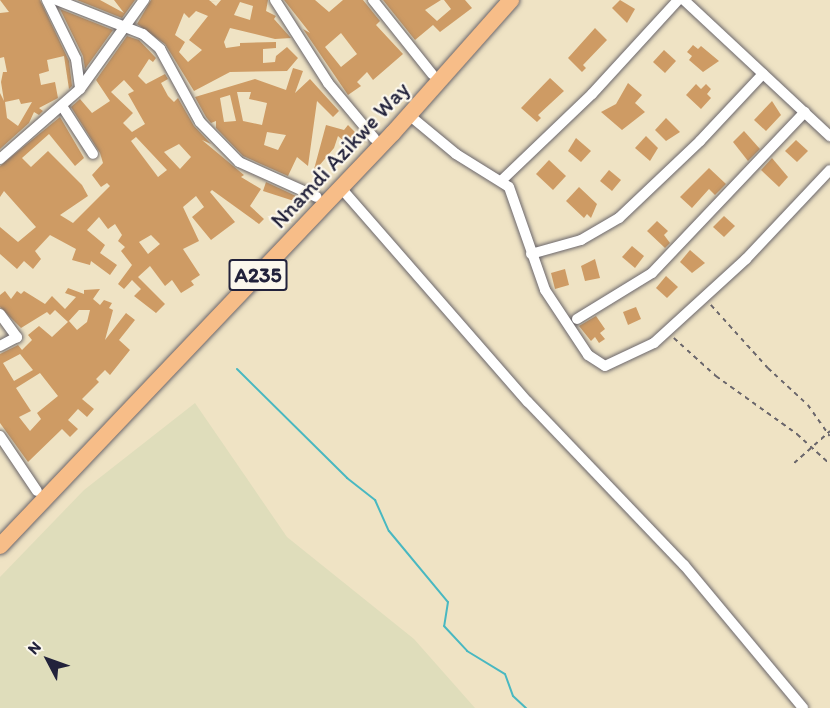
<!DOCTYPE html>
<style>
body{margin:0}
#map{position:relative;width:830px;height:708px;overflow:hidden;background:#efe3c4;font-family:Itim,sans-serif}
div>[style]{position:absolute}
[style*='--x']{left:calc(var(--x)*1px);top:calc(var(--y)*1px);width:calc(var(--w)*1px);rotate:calc(var(--a)*1deg)}
.built>*{inset:0;background:#dfddbb}
.stream>*{height:2px;margin:-1px;padding:0 1px;transform-origin:1px;border-radius:1px;background:#49b8c1}
.building>*{inset:0;background:#ce9b64}
.path>*{height:1.5px;margin-top:-0.75px;transform-origin:0;background:repeating-linear-gradient(90deg,#6a666b 0 4.5px,transparent 0 9px)}
.roads{filter:drop-shadow(0 0 2px #6a666b) drop-shadow(0 0 2px #6a666b)}
.minor>*{height:10px;margin:-5px;padding:0 5px;transform-origin:5px;border-radius:5px;background:#fff}
.highway>*{height:16px;margin:-8px;padding:0 8px;transform-origin:8px;border-radius:8px;background:#f7bd88}
span{translate:-50% -50%;white-space:nowrap;text-align:center;line-height:1.15;-webkit-text-stroke:4.5px #fbf7ec;paint-order:stroke}
.shield-label span{padding:2px 4px;background:#fbf7ec;border:2px solid;border-radius:4px;-webkit-text-stroke-width:0}
.shield-label{font-size:21px;color:#22223b;font-weight:700}
.street-label{font-size:22px;color:#22223b}
.north{position:absolute;left:18px;top:630px;width:60px;height:60px;-webkit-text-stroke:4px #fbf7ec;paint-order:stroke;rotate:311deg;font-size:16px;font-weight:700;line-height:24px;text-align:center;color:#22223b}
.north::after{content:'';display:block;margin:auto;width:21px;height:27px;background:#22223b;clip-path:polygon(50% 0,100% 100%,50% 72%,0 100%)}
</style>
<div id="map">
<div class="built">
<div style="clip-path:polygon(195px 403px,287px 537px,414px 639px,475px 708px,0 708px,0 577px,84px 490px)"></div>
</div>
<div class="stream">
<div style="--x:237;--y:369;--w:155;--a:44.7"></div>
<div style="--x:347;--y:478;--w:36;--a:38"></div>
<div style="--x:375;--y:500;--w:34;--a:66"></div>
<div style="--x:389;--y:531;--w:92;--a:50.3"></div>
<div style="--x:448;--y:602;--w:24;--a:99"></div>
<div style="--x:444;--y:626;--w:34;--a:47"></div>
<div style="--x:467;--y:651;--w:44;--a:31.2"></div>
<div style="--x:505;--y:674;--w:23;--a:70"></div>
<div style="--x:513;--y:696;--w:18;--a:43"></div>
</div>
<div class="building">
<div style="clip-path:polygon(evenodd,0 0,40px 0,69px 61px,72px 86px,69px 89px,64px 56px,47px 60px,49px 71px,39px 74px,41px 85px,55px 82px,58px 98px,39px 108px,43px 111px,39px 115px,34px 112px,29px 123px,0 149px,0 93px,4px 101px,1px 82px,3px 72px,7px 72px,4px 57px,0 58px,0 13px,9px 12px,0 0,19px 99px,21px 104px,32px 102px,18px 126px,7px 118px,5px 102px,19px 99px)"></div>
<div style="clip-path:polygon(77px 0,100px 0,124px 13px,114px 0,135px 0,122px 18px)"></div>
<div style="clip-path:polygon(evenodd,151px 0,209px 0,216px 6px,221px 0,268px 0,266px 11px,276px 16px,274px 19px,291px 38px,275px 39px,230px 28px,224px 42px,226px 48px,240px 46px,240px 43px,276px 42px,276px 48px,263px 49px,263px 63px,275px 62px,276px 56px,287px 47px,298px 58px,287px 71px,230px 72px,194px 91px,165px 44px,137px 24px,151px 0,240px 2px,253px 6px,250px 20px,234px 15px,240px 2px,151px 0,196px 11px,208px 16px,189px 40px,202px 50px,188px 62px,179px 52px,185px 42px,175px 35px,184px 13px,189px 18px,196px 11px)"></div>
<div style="clip-path:polygon(evenodd,284px 0,315px 0,329px 12px,343px 0,363px 0,380px 21px,376px 25px,403px 54px,373px 80px,367px 72px,357px 82px,361px 86px,348px 95px,303px 29px,310px 33px,284px 0,341px 33px,357px 54px,341px 67px,325px 47px,341px 33px)"></div>
<div style="clip-path:polygon(383px 0,441px 0,425px 10px,437px 21px,451px 9px,444px 0,465px 0,472px 8px,440px 32px,433px 25px,415px 40px)"></div>
<div style="clip-path:polygon(620px 0,635px 9px,627px 23px,612px 8px)"></div>
<div style="clip-path:polygon(60px 9px,113px 30px,85px 69px,83px 56px)"></div>
<div style="clip-path:polygon(595px 28px,607px 40px,583px 65px,586px 68px,582px 72px,568px 58px)"></div>
<div style="clip-path:polygon(evenodd,127px 36px,139px 40px,156px 58px,153px 62px,149px 59px,138px 76px,146px 84px,165px 74px,168px 79px,161px 83px,168px 96px,174px 102px,178px 98px,194px 126px,211px 144px,202px 140px,244px 175px,241px 177px,261px 189px,250px 206px,264px 219px,259px 224px,212px 190px,210px 192px,235px 222px,211px 240px,192px 217px,204px 207px,196px 196px,183px 207px,199px 241px,183px 249px,200px 275px,191px 281px,194px 285px,181px 293px,172px 280px,165px 286px,150px 266px,138px 277px,165px 304px,156px 313px,134px 296px,141px 289px,132px 280px,124px 289px,118px 284px,132px 265px,121px 251px,125px 247px,118px 241px,122px 235px,115px 224px,108px 229px,99px 217px,87px 230px,105px 245px,100px 253px,117px 265px,110px 275px,91px 261px,90px 265px,72px 260px,76px 249px,50px 235px,35px 251px,41px 259px,33px 269px,24px 261px,17px 269px,0 254px,0 227px,18px 242px,36px 227px,4px 191px,0 197px,0 166px,60px 117px,84px 158px,75px 166px,49px 134px,22px 158px,31px 167px,48px 151px,82px 185px,88px 196px,60px 215px,73px 223px,110px 186px,107px 183px,101px 187px,92px 175px,103px 163px,100px 153px,71px 107px,80px 99px,92px 113px,110px 101px,96px 80px,127px 36px,124px 80px,134px 91px,128px 94px,145px 124px,132px 132px,123px 123px,133px 113px,111px 92px,124px 80px,127px 36px,136px 137px,167px 170px,158px 177px,131px 141px,136px 137px,127px 36px,179px 144px,191px 157px,180px 169px,164px 152px,179px 144px,127px 36px,151px 235px,160px 244px,148px 254px,139px 242px,151px 235px)"></div>
<div style="clip-path:polygon(693px 45px,698px 49px,701px 46px,719px 61px,703px 72px,689px 60px,692px 56px,687px 52px)"></div>
<div style="clip-path:polygon(664px 50px,676px 61px,665px 73px,653px 62px)"></div>
<div style="clip-path:polygon(evenodd,293px 68px,303px 71px,295px 93px,310px 79px,339px 111px,333px 117px,317px 101px,308px 166px,297px 157px,288px 176px,243px 156px,216px 128px,216px 121px,211px 123px,206px 117px,195px 97px,255px 79px,286px 90px,293px 68px,237px 92px,251px 92px,249px 99px,267px 103px,262px 125px,243px 121px,237px 92px,293px 68px,230px 95px,236px 121px,224px 122px,220px 98px,230px 95px,293px 68px,267px 132px,286px 135px,278px 150px,264px 145px,267px 132px)"></div>
<div style="clip-path:polygon(550px 78px,564px 91px,538px 115px,541px 118px,537px 122px,521px 108px)"></div>
<div style="clip-path:polygon(628px 83px,642px 95px,635px 103px,645px 112px,622px 130px,601px 112px,616px 104px)"></div>
<div style="clip-path:polygon(696px 84px,701px 89px,706px 84px,711px 89px,707px 94px,711px 98px,701px 109px,686px 95px)"></div>
<div style="clip-path:polygon(772px 101px,781px 115px,766px 131px,754px 120px)"></div>
<div style="clip-path:polygon(666px 118px,680px 132px,666px 141px,655px 130px)"></div>
<div style="clip-path:polygon(326px 125px,344px 130px,348px 125px,357px 134px,347px 144px,338px 136px,334px 148px,313px 173px)"></div>
<div style="clip-path:polygon(744px 131px,760px 149px,748px 161px,733px 142px)"></div>
<div style="clip-path:polygon(646px 136px,658px 148px,650px 161px,635px 148px)"></div>
<div style="clip-path:polygon(576px 138px,591px 151px,581px 162px,568px 151px)"></div>
<div style="clip-path:polygon(796px 140px,808px 151px,797px 162px,785px 151px)"></div>
<div style="clip-path:polygon(772px 158px,788px 177px,779px 187px,761px 170px)"></div>
<div style="clip-path:polygon(549px 160px,566px 176px,553px 190px,536px 174px)"></div>
<div style="clip-path:polygon(709px 168px,726px 184px,715px 195px,709px 189px,692px 208px,680px 197px)"></div>
<div style="clip-path:polygon(609px 170px,621px 180px,612px 191px,600px 181px)"></div>
<div style="clip-path:polygon(266px 182px,296px 196px,294px 201px,263px 191px)"></div>
<div style="clip-path:polygon(579px 187px,597px 204px,591px 218px,587px 214px,584px 218px,566px 201px)"></div>
<div style="clip-path:polygon(724px 216px,735px 226px,724px 237px,713px 227px)"></div>
<div style="clip-path:polygon(657px 221px,668px 231px,664px 235px,670px 243px,665px 248px,647px 231px)"></div>
<div style="clip-path:polygon(632px 246px,644px 256px,635px 268px,622px 257px)"></div>
<div style="clip-path:polygon(690px 250px,705px 263px,692px 273px,680px 262px)"></div>
<div style="clip-path:polygon(595px 259px,600px 278px,585px 281px,581px 266px)"></div>
<div style="clip-path:polygon(565px 269px,569px 285px,555px 289px,551px 273px)"></div>
<div style="clip-path:polygon(666px 276px,678px 287px,667px 298px,656px 288px)"></div>
<div style="clip-path:polygon(evenodd,68px 288px,84px 294px,84px 290px,100px 289px,93px 299px,100px 305px,104px 300px,112px 303px,109px 308px,113px 310px,105px 340px,126px 313px,135px 320px,119px 340px,130px 350px,110px 375px,105px 370px,96px 379px,99px 382px,82px 399px,94px 409px,87px 417px,78px 409px,68px 420px,78px 429px,70px 437px,62px 429px,28px 462px,0 423px,0 354px,18px 345px,22px 350px,32px 340px,28px 335px,39px 326px,52px 337px,69px 321px,77px 330px,87px 322px,90px 310px,79px 310px,68px 322px,55px 310px,50px 315px,47px 312px,21px 328px,0 307px,0 295px,5px 291px,11px 299px,17px 291px,21px 294px,24px 291px,45px 304px,52px 296px,65px 309px,76px 297px,65px 293px,68px 288px,20px 354px,33px 370px,14px 381px,3px 363px,20px 354px,68px 288px,40px 373px,58px 396px,37px 413px,41px 419px,30px 431px,19px 417px,31px 411px,16px 388px,40px 373px)"></div>
<div style="clip-path:polygon(636px 307px,641px 319px,628px 325px,623px 312px)"></div>
<div style="clip-path:polygon(596px 316px,605px 329px,600px 333px,605px 339px,599px 343px,595px 337px,591px 341px,579px 326px)"></div>
</div>
<div class="path">
<div style="--x:711;--y:305;--w:85;--a:47.9"></div>
<div style="--x:768;--y:368;--w:54;--a:42.8"></div>
<div style="--x:808;--y:405;--w:38;--a:55"></div>
<div style="--x:674;--y:338;--w:57;--a:42.1"></div>
<div style="--x:716;--y:376;--w:100;--a:35.6"></div>
<div style="--x:797;--y:434;--w:45;--a:42.3"></div>
<div style="--x:794;--y:463;--w:48;--a:-41.6"></div>
</div>
<div class="roads">
<div class="minor">
<div style="--x:47;--y:0;--w:66;--a:63.8"></div>
<div style="--x:76;--y:59;--w:30;--a:82"></div>
<div style="--x:57;--y:0;--w:92;--a:21.6"></div>
<div style="--x:143;--y:34;--w:23;--a:41"></div>
<div style="--x:160;--y:49;--w:83;--a:61.3"></div>
<div style="--x:200;--y:122;--w:56;--a:45.7"></div>
<div style="--x:239;--y:162;--w:85;--a:24.2"></div>
<div style="--x:275;--y:0;--w:98;--a:57.4"></div>
<div style="--x:328;--y:83;--w:72;--a:50.1"></div>
<div style="--x:373;--y:0;--w:95;--a:51.4"></div>
<div style="--x:684;--y:0;--w:200;--a:43"></div>
<div style="--x:62;--y:106;--w:57;--a:57.1"></div>
<div style="--x:409;--y:115;--w:61;--a:39.7"></div>
<div style="--x:456;--y:154;--w:62;--a:31.9"></div>
<div style="--x:509;--y:187;--w:109;--a:70.7"></div>
<div style="--x:545;--y:290;--w:78;--a:56.5"></div>
<div style="--x:588;--y:355;--w:20;--a:33"></div>
<div style="--x:605;--y:366;--w:54;--a:-25.1"></div>
<div style="--x:654;--y:343;--w:125;--a:-42.4"></div>
<div style="--x:746;--y:259;--w:122;--a:-46.7"></div>
<div style="--x:0;--y:159;--w:106;--a:-41.2"></div>
<div style="--x:80;--y:89;--w:110;--a:-54.3"></div>
<div style="--x:501;--y:181;--w:126;--a:-43.7"></div>
<div style="--x:592;--y:94;--w:127;--a:-47.5"></div>
<div style="--x:341;--y:188;--w:284;--a:48.9"></div>
<div style="--x:528;--y:402;--w:226;--a:46.3"></div>
<div style="--x:684;--y:565;--w:186;--a:50.2"></div>
<div style="--x:531;--y:254;--w:52;--a:-15.6"></div>
<div style="--x:581;--y:240;--w:44;--a:-30.1"></div>
<div style="--x:619;--y:218;--w:112;--a:-43.5"></div>
<div style="--x:700;--y:141;--w:92;--a:-46.8"></div>
<div style="--x:0;--y:314;--w:29;--a:54"></div>
<div style="--x:17;--y:337;--w:19;--a:152"></div>
<div style="--x:577;--y:319;--w:88;--a:-31.5"></div>
<div style="--x:652;--y:273;--w:222;--a:-46.5"></div>
<div style="--x:0;--y:436;--w:66;--a:56.1"></div>
</div>
<div class="highway">
<div style="--x:0;--y:546;--w:570;--a:-46.42"></div>
<div style="--x:393;--y:133;--w:178;--a:-48.4"></div>
</div>
</div>
<div class="shield-label">
<span style="left:258px;top:275px">A235</span>
</div>
<div class="street-label">
<span style="left:340px;top:155px;rotate:-47deg">Nnamdi Azikwe Way</span>
</div>
<div class="north">N</div>
</div>
